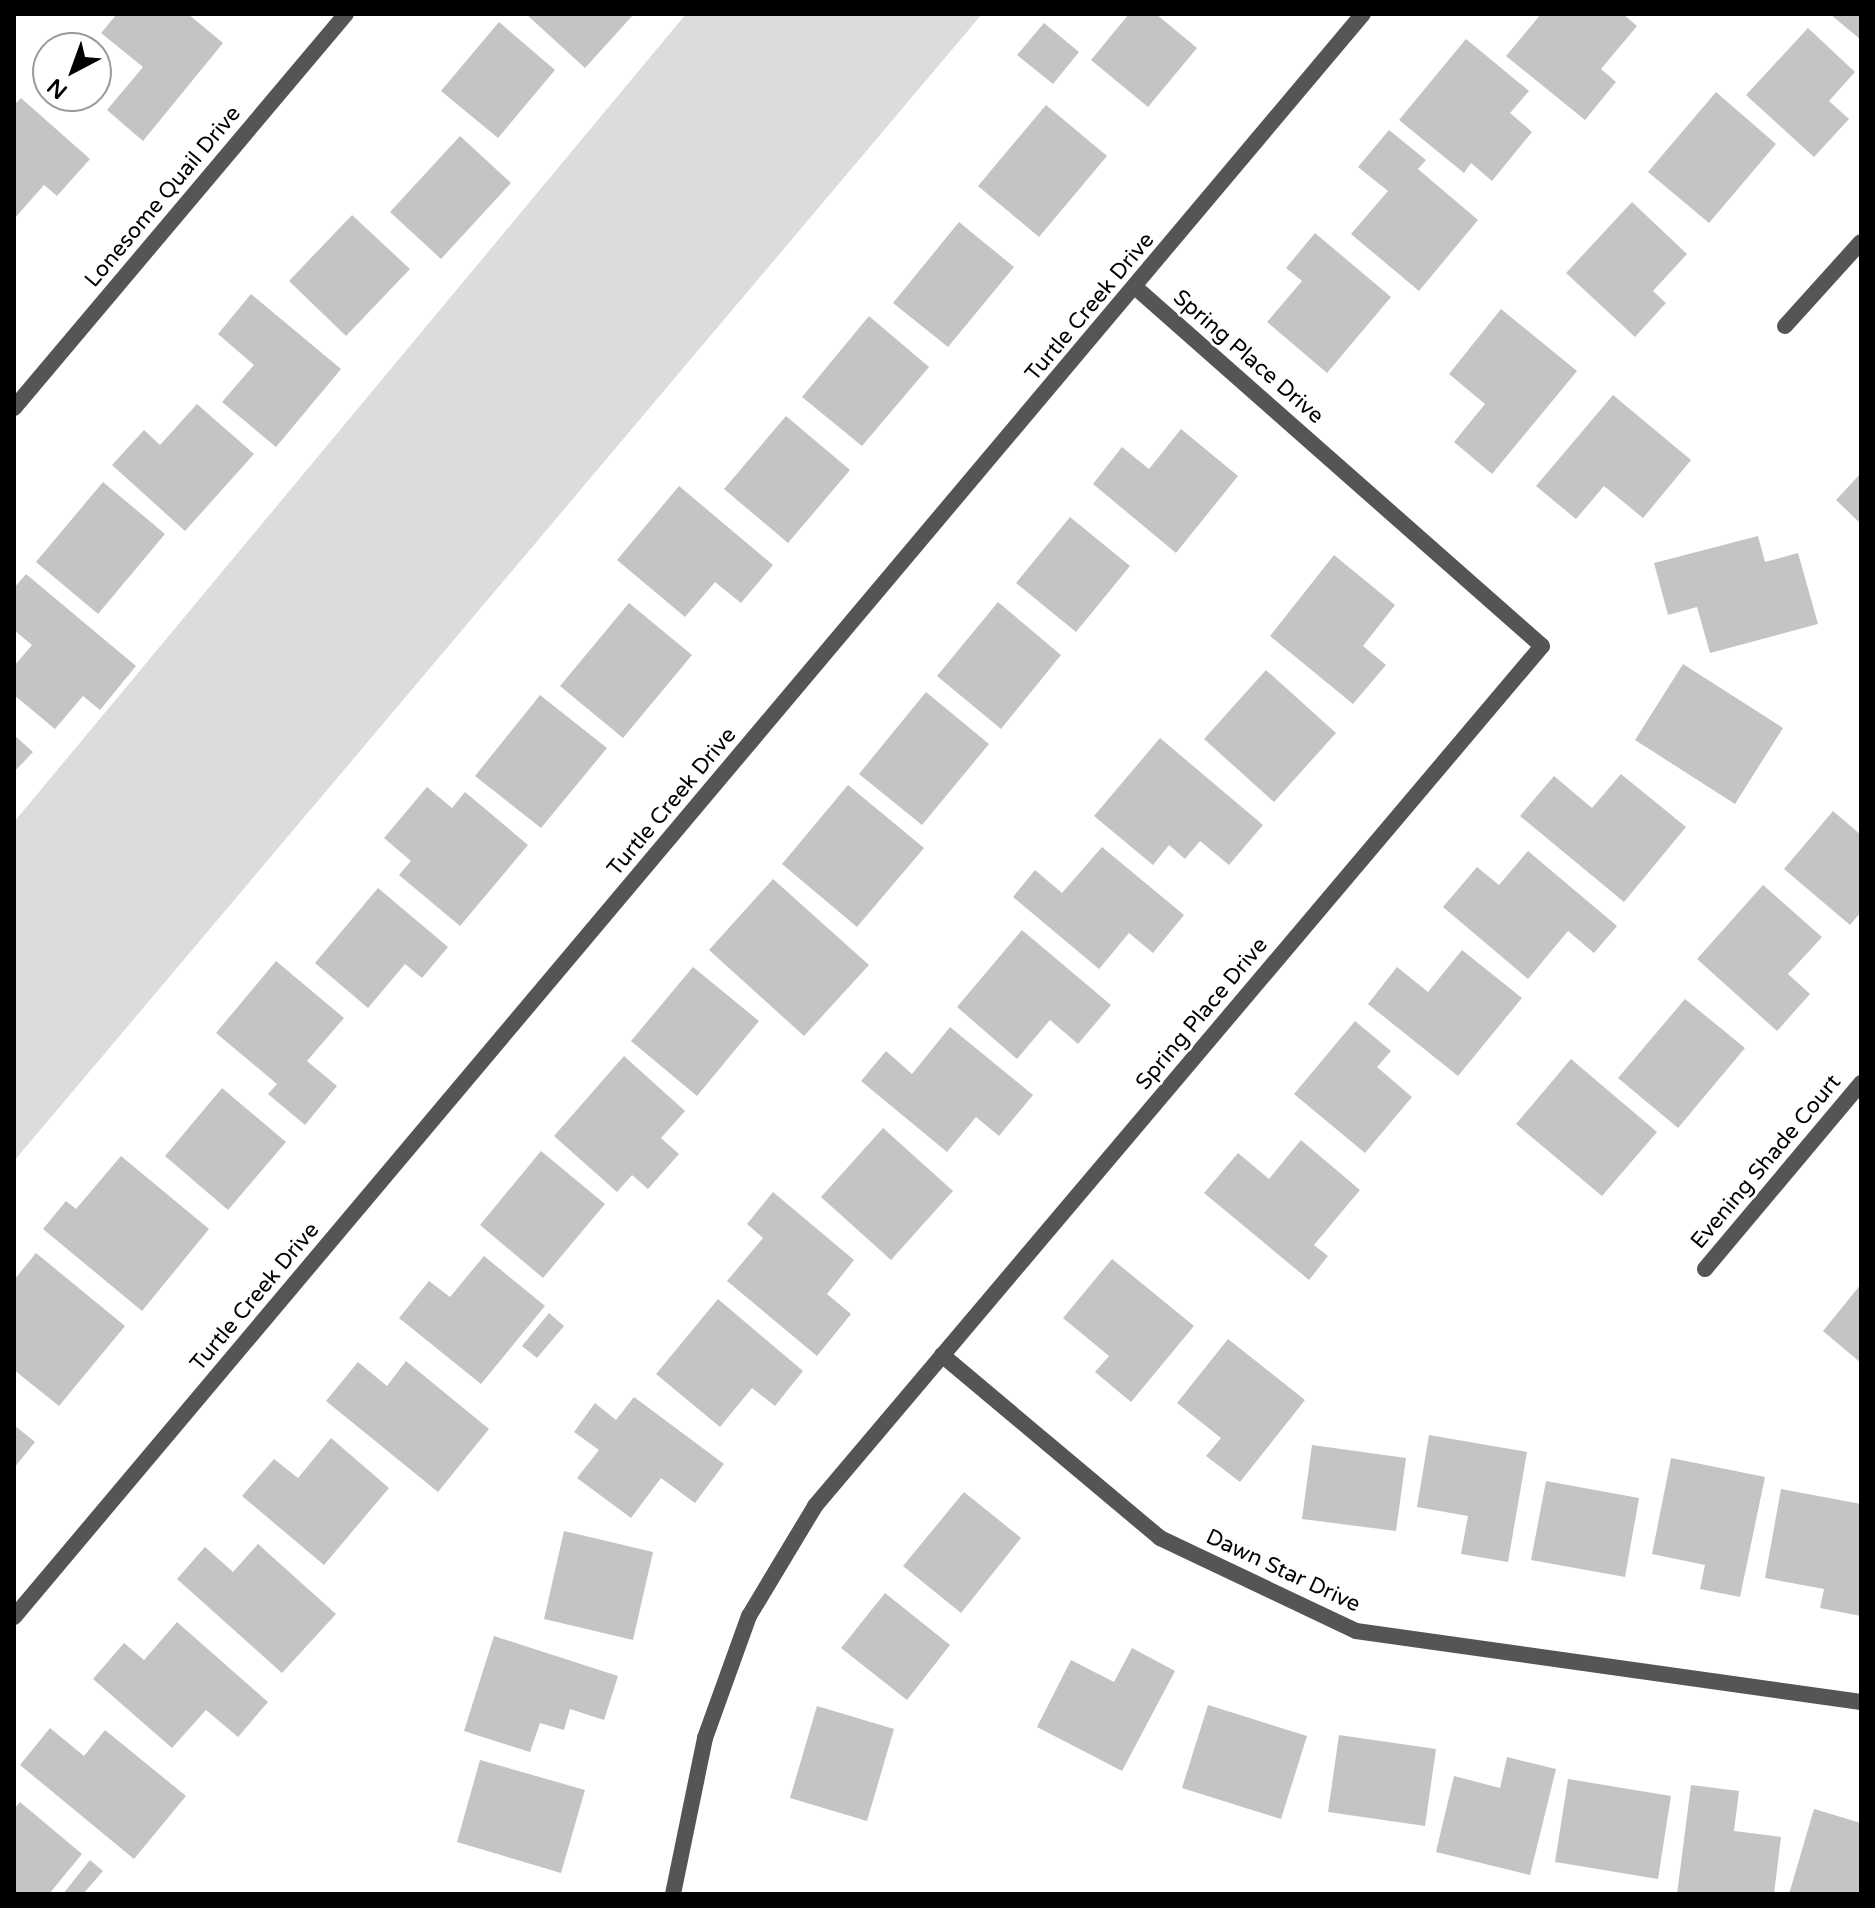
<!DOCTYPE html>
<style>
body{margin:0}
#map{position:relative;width:1875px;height:1908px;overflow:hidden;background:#fff;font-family:"Varela Round",sans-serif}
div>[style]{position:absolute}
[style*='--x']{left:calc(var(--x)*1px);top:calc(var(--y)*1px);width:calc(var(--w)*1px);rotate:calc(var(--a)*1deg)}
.green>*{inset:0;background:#dcdcdc}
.building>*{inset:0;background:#c4c4c4}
.street>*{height:16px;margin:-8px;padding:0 8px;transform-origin:8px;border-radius:8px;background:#555}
span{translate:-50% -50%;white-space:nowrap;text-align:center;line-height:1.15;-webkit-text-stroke:6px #fff;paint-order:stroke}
.street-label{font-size:22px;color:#000}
.frame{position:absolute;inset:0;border:16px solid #000;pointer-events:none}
.north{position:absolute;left:32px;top:32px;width:80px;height:80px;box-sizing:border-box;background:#fff;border:2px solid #999;border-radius:50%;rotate:221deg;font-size:22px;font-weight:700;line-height:32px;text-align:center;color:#000}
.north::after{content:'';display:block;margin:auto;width:28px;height:36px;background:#000;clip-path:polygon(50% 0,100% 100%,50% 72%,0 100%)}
</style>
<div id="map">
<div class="green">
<div style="clip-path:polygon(686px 14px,982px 14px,14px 1161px,14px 822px)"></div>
</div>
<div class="building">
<div style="clip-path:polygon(117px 14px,188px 14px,223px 43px,143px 141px,107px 110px,143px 67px,101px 33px)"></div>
<div style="clip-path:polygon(526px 14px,634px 14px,585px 68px)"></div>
<div style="clip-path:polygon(1129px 14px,1156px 14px,1197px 48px,1148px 107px,1091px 60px)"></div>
<div style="clip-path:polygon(1541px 14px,1623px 14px,1637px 26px,1601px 69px,1616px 82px,1585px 120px,1506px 56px)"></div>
<div style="clip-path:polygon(1830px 14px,1861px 14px,1861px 40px)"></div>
<div style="clip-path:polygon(499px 22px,555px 70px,498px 138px,441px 91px)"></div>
<div style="clip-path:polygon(1044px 23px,1079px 52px,1053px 84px,1017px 55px)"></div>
<div style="clip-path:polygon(1808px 28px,1855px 72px,1829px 101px,1849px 119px,1814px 157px,1746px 95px)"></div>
<div style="clip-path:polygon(1466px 39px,1529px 91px,1510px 113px,1532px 132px,1492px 181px,1471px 163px,1464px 173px,1399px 120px)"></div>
<div style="clip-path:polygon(1716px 92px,1776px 144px,1709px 223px,1648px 172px)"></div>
<div style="clip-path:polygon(21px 98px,90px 159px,57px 196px,44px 185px,14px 219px,14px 105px)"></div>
<div style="clip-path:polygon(1046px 105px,1107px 156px,1039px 237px,978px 186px)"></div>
<div style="clip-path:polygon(1389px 130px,1426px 160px,1418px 169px,1478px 220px,1419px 291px,1351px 234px,1388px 191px,1358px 167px)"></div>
<div style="clip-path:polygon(460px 136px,511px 183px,441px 259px,390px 212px)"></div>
<div style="clip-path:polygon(1632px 202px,1687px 254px,1653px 291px,1666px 303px,1635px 337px,1566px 273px)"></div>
<div style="clip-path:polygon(352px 215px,410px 269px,346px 336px,289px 281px)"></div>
<div style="clip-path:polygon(959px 222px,1014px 267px,948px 347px,893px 303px)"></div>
<div style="clip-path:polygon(1315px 233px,1391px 297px,1327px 373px,1267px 322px,1302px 281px,1286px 268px)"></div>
<div style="clip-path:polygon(251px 294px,341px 369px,276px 447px,222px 402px,254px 365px,218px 334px)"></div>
<div style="clip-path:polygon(1501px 309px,1577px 371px,1492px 474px,1454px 442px,1485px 404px,1449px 374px)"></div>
<div style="clip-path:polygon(869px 316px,929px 367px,862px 446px,802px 397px)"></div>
<div style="clip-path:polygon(1613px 395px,1691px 460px,1643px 518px,1604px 486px,1576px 519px,1536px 486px)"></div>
<div style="clip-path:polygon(197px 404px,254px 454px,185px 531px,112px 465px,144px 430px,160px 445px)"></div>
<div style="clip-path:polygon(786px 416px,850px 470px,788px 543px,724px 489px)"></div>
<div style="clip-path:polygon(1181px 429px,1238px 476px,1176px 553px,1093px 484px,1122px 447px,1149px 469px)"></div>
<div style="clip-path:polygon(1861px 473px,1861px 524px,1836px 500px)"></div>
<div style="clip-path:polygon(103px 482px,165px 534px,98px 614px,36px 562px)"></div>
<div style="clip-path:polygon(679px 486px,773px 565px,741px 603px,715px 582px,685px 617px,617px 560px)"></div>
<div style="clip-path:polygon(1070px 517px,1130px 566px,1076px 632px,1016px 583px)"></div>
<div style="clip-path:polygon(1758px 536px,1765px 562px,1798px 553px,1818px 624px,1710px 653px,1697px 607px,1668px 615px,1654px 563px)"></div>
<div style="clip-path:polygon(1334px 555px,1395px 605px,1363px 646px,1386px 665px,1353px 704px,1270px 636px)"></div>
<div style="clip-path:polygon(26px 574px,136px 666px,100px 710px,83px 696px,55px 729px,14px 695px,14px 666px,32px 645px,14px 630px,14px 588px)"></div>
<div style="clip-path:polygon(998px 602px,1061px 655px,1001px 729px,937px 676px)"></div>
<div style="clip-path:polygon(629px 603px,692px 655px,623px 738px,560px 686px)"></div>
<div style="clip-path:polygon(1683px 664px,1783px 728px,1735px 804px,1635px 740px)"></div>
<div style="clip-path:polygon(1266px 670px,1336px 733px,1274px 802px,1204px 739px)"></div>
<div style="clip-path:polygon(926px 692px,989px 744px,922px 825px,859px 774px)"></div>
<div style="clip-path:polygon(540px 695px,607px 748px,541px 828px,475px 776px)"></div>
<div style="clip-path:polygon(14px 735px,33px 752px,14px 772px)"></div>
<div style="clip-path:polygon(1160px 738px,1263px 825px,1229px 865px,1200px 841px,1185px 859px,1169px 845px,1153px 865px,1094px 816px)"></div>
<div style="clip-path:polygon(1621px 774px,1686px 827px,1624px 902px,1520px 816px,1554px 776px,1592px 808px)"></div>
<div style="clip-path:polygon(848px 785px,924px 848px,857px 927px,782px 864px)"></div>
<div style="clip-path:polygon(427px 787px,452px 808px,465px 792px,528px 845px,460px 926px,399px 875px,411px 861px,384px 838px)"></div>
<div style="clip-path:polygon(1833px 811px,1861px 835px,1861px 912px,1850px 925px,1784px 869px)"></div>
<div style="clip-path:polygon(1102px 847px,1184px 915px,1153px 953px,1129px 933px,1099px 969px,1013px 897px,1035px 870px,1062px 893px)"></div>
<div style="clip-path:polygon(1528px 851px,1617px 926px,1594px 953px,1568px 931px,1528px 979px,1443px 907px,1477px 867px,1499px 885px)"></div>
<div style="clip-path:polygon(773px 879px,869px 965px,804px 1036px,709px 950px)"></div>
<div style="clip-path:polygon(1763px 885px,1822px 937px,1788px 974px,1810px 994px,1777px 1031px,1697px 959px)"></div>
<div style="clip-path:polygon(378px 888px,448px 947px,422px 978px,405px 964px,368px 1008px,315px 963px)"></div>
<div style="clip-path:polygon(1022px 930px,1111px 1005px,1078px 1044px,1050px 1020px,1017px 1059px,957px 1007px)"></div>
<div style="clip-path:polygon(1462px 950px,1522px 998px,1458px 1076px,1368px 1004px,1397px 967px,1428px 992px)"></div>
<div style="clip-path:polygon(276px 961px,344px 1018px,307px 1061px,337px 1086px,305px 1125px,268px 1094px,277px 1084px,216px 1033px)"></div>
<div style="clip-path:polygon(693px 967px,759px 1021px,697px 1096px,631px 1041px)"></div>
<div style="clip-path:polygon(1685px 999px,1745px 1048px,1678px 1128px,1618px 1078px)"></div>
<div style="clip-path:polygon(1355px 1021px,1391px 1051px,1377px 1067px,1412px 1097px,1365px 1153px,1294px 1094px)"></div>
<div style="clip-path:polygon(950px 1027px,1033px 1095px,999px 1136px,976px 1117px,947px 1152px,861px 1081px,886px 1051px,912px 1074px)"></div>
<div style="clip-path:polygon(624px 1056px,685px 1111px,661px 1138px,679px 1154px,648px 1189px,632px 1175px,617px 1192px,554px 1136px)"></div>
<div style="clip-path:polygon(1571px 1059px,1657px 1132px,1602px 1196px,1516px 1124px)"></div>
<div style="clip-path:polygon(222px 1088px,286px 1142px,228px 1210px,165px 1156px)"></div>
<div style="clip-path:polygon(883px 1128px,953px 1191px,891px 1260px,821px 1197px)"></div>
<div style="clip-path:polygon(1301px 1140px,1360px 1190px,1314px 1245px,1328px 1256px,1309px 1280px,1204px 1193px,1238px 1153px,1269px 1179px)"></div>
<div style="clip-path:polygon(541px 1151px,605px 1204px,543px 1278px,480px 1225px)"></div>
<div style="clip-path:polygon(121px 1156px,209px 1229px,142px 1311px,43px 1229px,66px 1201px,76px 1209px)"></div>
<div style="clip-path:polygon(773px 1192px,854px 1260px,827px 1294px,851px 1314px,817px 1356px,727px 1281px,763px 1238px,747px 1224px)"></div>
<div style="clip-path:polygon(36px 1253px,125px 1326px,59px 1406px,14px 1370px,14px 1280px)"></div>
<div style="clip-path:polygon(484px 1256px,545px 1306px,481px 1384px,399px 1318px,429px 1281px,450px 1297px)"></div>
<div style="clip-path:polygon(1112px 1259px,1194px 1326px,1131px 1402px,1095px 1372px,1109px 1356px,1063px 1318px)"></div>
<div style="clip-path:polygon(1861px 1284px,1861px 1363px,1823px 1331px)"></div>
<div style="clip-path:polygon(718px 1299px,803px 1371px,775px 1406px,752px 1388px,720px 1427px,656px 1374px)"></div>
<div style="clip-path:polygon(549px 1313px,564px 1326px,537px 1358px,522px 1346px)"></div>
<div style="clip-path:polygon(1228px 1339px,1305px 1400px,1240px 1482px,1206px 1456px,1221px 1438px,1177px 1403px)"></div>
<div style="clip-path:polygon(406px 1361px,489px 1429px,438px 1492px,326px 1401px,358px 1362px,387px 1386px)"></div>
<div style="clip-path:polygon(634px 1397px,724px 1464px,695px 1503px,661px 1478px,631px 1518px,577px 1478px,599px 1450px,574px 1432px,595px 1403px,616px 1420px)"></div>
<div style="clip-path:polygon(14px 1425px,35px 1442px,14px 1468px)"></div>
<div style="clip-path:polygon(1429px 1435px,1527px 1452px,1508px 1562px,1461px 1554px,1468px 1516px,1417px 1507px)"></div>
<div style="clip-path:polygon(331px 1438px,389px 1488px,324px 1565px,242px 1496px,274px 1459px,298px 1478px)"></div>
<div style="clip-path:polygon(1312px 1445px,1406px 1458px,1396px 1531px,1302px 1519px)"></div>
<div style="clip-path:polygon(1671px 1458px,1765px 1477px,1740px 1597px,1700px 1589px,1705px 1565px,1652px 1554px)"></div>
<div style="clip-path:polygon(1546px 1481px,1639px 1498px,1625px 1577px,1531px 1560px)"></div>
<div style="clip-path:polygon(1781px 1489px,1861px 1504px,1861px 1616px,1820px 1608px,1824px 1589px,1765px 1578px)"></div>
<div style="clip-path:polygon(964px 1492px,1021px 1538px,961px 1613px,903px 1566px)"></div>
<div style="clip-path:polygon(564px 1531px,653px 1552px,633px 1640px,544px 1619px)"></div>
<div style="clip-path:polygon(258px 1544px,336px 1614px,282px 1673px,177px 1579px,205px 1547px,233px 1572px)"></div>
<div style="clip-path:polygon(885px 1593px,950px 1645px,907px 1700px,841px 1648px)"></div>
<div style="clip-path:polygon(177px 1622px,268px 1702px,238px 1737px,206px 1710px,172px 1748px,93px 1679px,124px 1643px,144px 1660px)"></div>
<div style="clip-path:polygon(494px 1636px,618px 1676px,604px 1720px,570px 1709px,564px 1730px,540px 1723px,530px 1752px,464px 1731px)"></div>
<div style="clip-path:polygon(1132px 1648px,1175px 1671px,1122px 1771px,1037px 1727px,1071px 1660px,1114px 1682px)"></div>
<div style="clip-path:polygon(1208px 1705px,1307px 1736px,1281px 1819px,1182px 1788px)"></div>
<div style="clip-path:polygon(817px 1706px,894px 1729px,867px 1821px,790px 1798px)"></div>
<div style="clip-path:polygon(50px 1728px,84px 1756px,105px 1730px,186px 1796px,134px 1859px,20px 1765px)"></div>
<div style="clip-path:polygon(1339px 1735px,1436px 1749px,1425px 1826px,1328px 1812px)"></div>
<div style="clip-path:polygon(1507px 1757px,1556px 1769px,1530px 1875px,1436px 1852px,1454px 1776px,1500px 1788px)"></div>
<div style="clip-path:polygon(480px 1760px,585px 1790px,561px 1873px,457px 1842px)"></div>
<div style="clip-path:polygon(1568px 1779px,1671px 1796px,1658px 1879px,1555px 1862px)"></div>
<div style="clip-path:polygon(1691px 1785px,1739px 1791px,1734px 1831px,1781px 1837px,1774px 1894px,1677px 1894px)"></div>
<div style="clip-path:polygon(20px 1802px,82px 1854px,49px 1894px,14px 1894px,14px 1809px)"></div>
<div style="clip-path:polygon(1814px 1809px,1861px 1823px,1861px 1894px,1789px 1894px)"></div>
<div style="clip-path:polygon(90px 1860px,103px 1871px,83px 1894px,63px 1894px)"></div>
</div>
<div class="street">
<div style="--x:1785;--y:326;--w:113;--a:-47.9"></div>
<div style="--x:14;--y:408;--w:515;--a:-49.88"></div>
<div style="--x:1705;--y:1269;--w:243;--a:-50"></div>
<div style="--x:942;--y:1355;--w:285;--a:40"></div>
<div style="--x:1160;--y:1538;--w:217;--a:25.4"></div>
<div style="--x:1356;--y:1631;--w:510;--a:8"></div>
<div style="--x:14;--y:1617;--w:2095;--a:-49.92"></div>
<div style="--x:673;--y:1894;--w:159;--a:-78.4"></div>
<div style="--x:705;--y:1738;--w:130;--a:-70.2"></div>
<div style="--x:749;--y:1616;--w:128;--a:-59"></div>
<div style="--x:815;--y:1506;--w:1126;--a:-49.79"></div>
<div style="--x:1542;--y:646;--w:543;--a:-138.59"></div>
</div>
<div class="street-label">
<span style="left:163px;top:197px;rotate:-50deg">Lonesome Quail Drive</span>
<span style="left:1090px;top:307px;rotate:-50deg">Turtle Creek Drive</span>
<span style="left:1248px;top:357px;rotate:41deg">Spring Place Drive</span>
<span style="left:672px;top:802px;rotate:-50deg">Turtle Creek Drive</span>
<span style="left:1202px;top:1014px;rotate:-50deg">Spring Place Drive</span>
<span style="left:1766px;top:1162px;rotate:-50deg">Evening Shade Court</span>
<span style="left:255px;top:1297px;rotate:-50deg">Turtle Creek Drive</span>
<span style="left:1283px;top:1571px;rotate:25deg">Dawn Star Drive</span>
</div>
<div class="frame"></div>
<div class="north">N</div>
</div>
